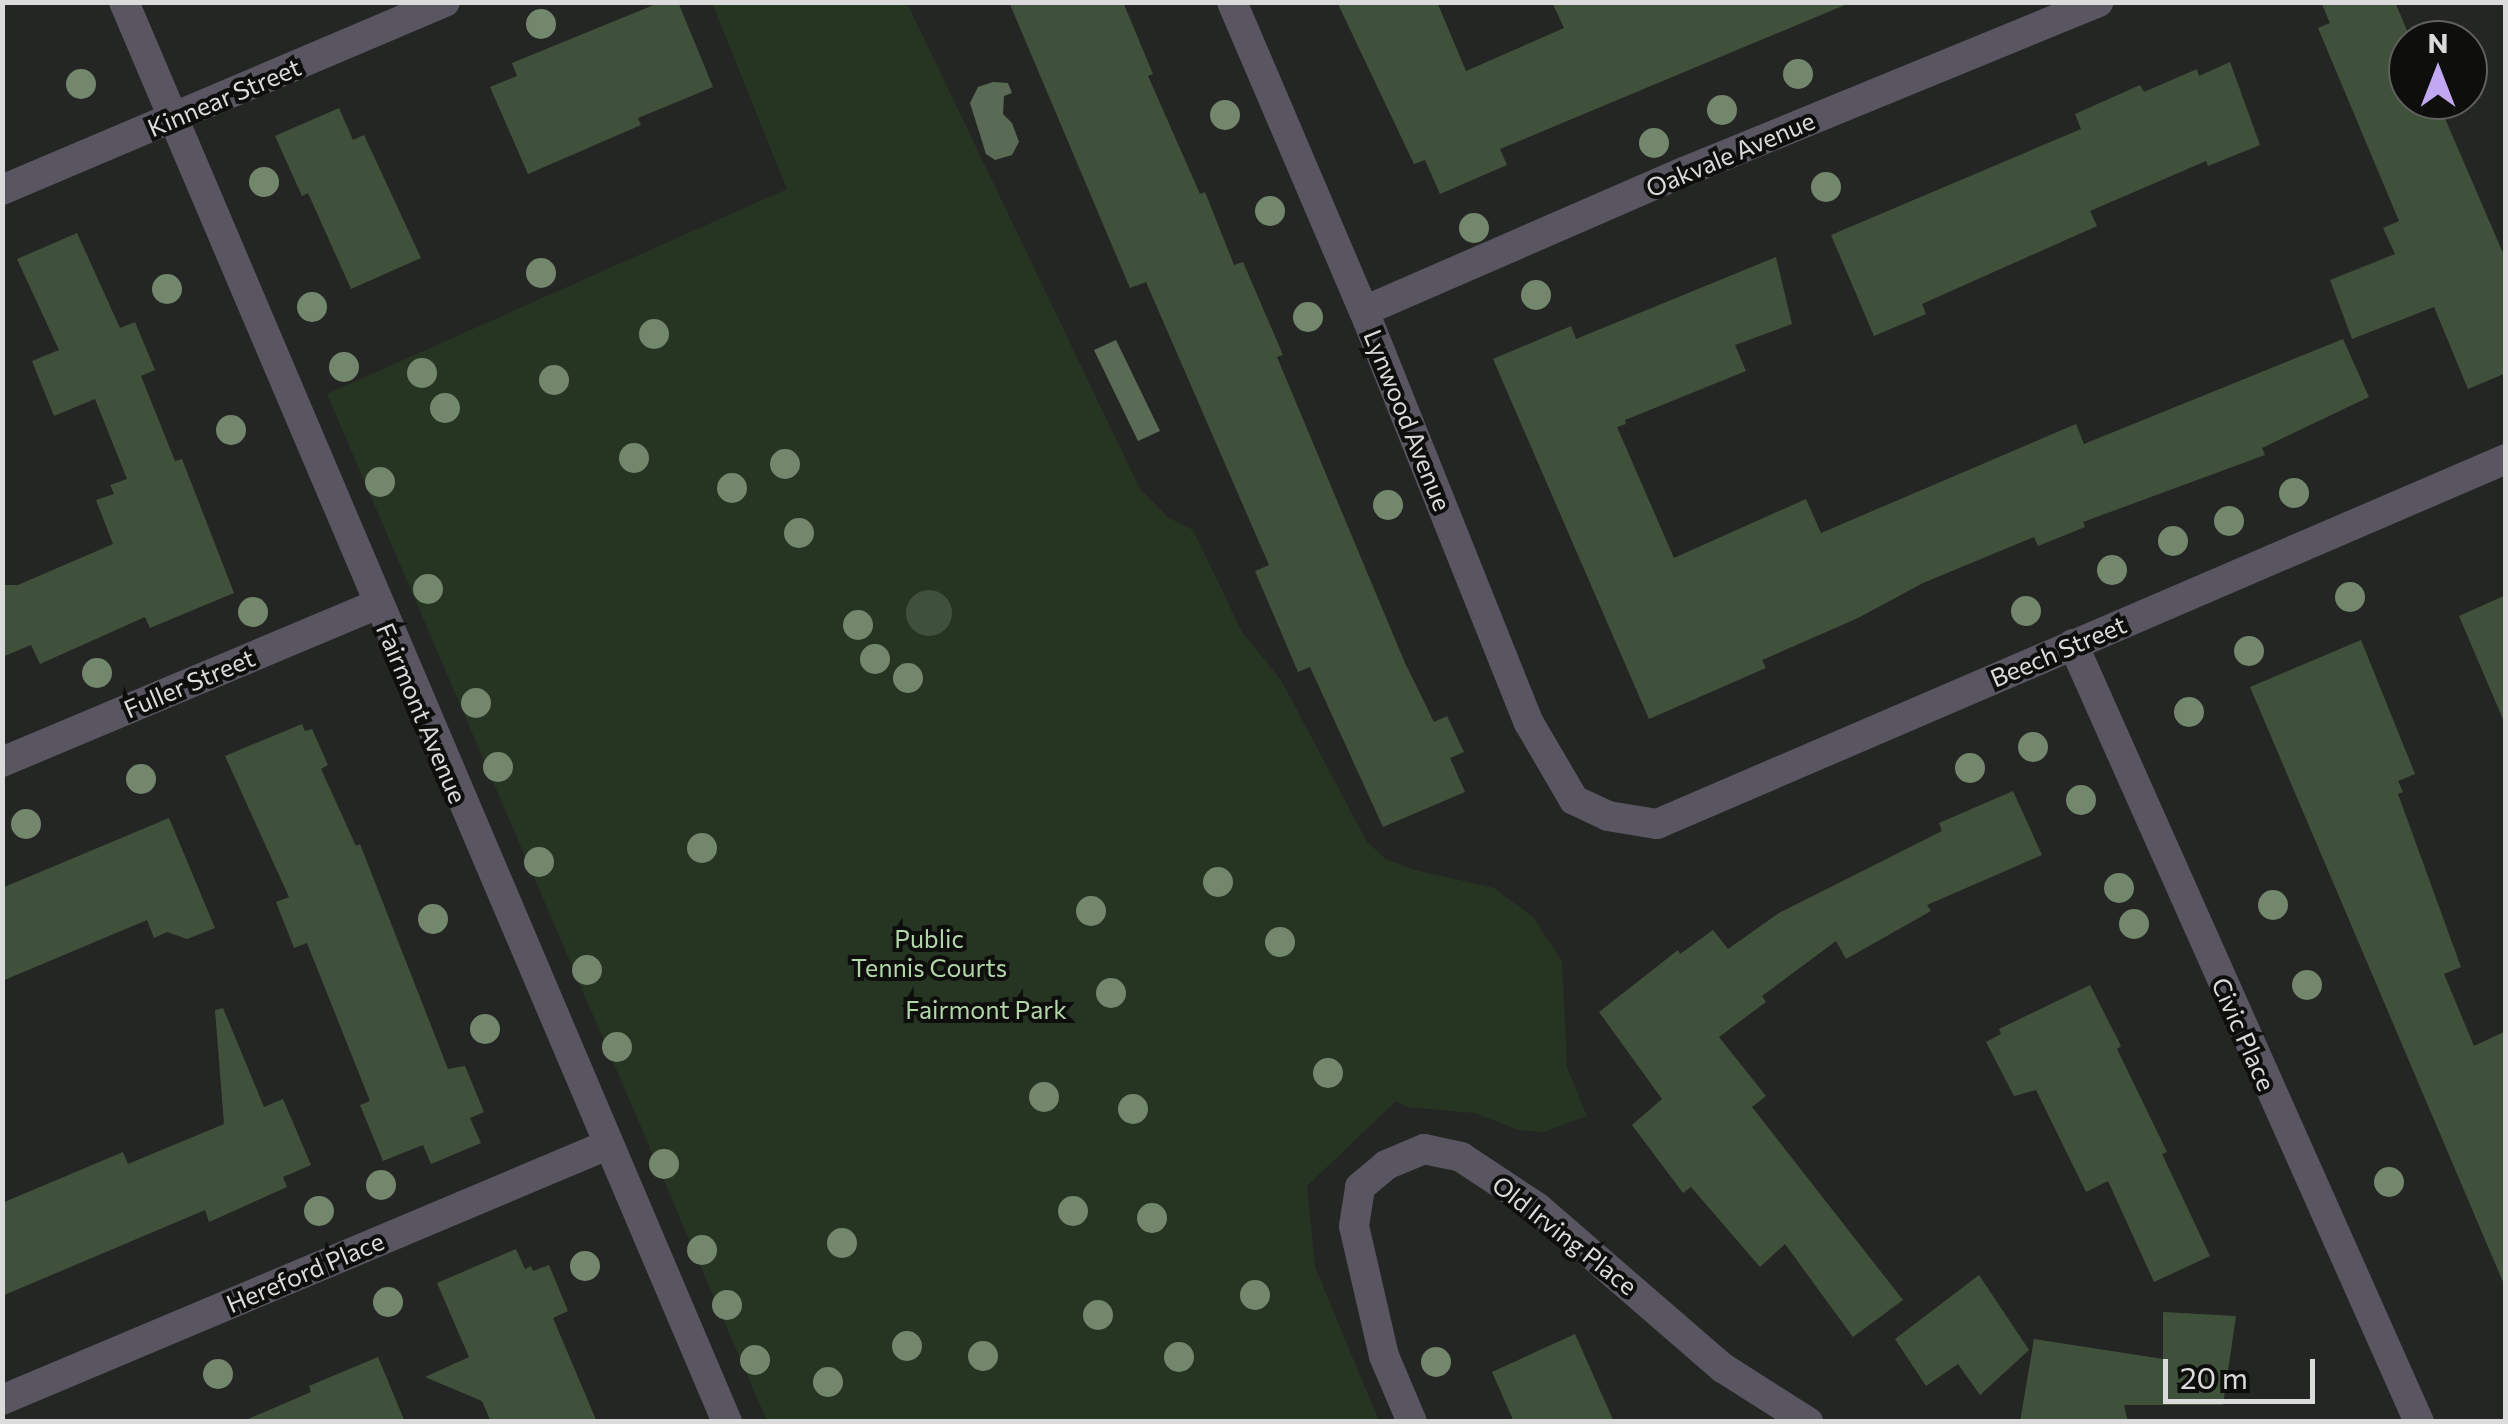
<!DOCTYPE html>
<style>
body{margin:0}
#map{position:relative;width:2508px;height:1424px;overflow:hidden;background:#242623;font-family:Commissioner,sans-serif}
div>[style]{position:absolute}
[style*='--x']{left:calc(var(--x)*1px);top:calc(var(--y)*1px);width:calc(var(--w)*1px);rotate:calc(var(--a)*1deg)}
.green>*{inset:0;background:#263522}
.water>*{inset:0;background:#596b54}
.building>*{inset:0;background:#40513b}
.round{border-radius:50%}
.minor>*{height:30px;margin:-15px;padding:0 15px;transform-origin:15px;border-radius:15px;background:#595661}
.trees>*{width:30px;height:30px;margin:-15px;border-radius:50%;background:#73876d}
span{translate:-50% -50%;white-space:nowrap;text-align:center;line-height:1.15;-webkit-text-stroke:8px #0e0f0d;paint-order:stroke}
.street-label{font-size:25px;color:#dadbda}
.park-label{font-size:25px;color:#b3d7aa}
.frame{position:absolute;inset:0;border:5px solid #dadbda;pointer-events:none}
.north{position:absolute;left:2388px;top:20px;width:100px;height:100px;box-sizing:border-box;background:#0e0f0d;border:2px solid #60615f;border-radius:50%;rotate:0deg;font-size:28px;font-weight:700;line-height:40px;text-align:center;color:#dadbda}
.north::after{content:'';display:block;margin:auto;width:35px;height:45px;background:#c2a7f2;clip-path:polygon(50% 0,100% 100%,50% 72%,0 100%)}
.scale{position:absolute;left:2163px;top:1359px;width:152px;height:45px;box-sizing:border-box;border:5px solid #dadbda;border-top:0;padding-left:12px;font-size:30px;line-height:35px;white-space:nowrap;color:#dadbda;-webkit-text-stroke:8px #0e0f0d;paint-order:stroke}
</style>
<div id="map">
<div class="green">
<div style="clip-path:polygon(712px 3px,907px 3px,1140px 489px,1169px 518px,1193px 530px,1242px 632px,1281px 680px,1367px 842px,1386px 859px,1415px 870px,1494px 888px,1533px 917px,1562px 961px,1567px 1067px,1587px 1116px,1544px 1132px,1519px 1130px,1474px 1113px,1407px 1107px,1396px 1101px,1307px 1186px,1315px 1267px,1379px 1421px,767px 1421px,327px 394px,787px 189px)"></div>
</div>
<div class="water">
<div style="clip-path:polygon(993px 82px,1008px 83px,1012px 93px,1004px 96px,1003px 114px,1012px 123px,1019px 142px,1012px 155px,995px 160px,986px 154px,970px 103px,978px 87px)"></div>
<div style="clip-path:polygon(1116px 340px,1160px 431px,1138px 441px,1094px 350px)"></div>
</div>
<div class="building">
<div style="clip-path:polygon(661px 2px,678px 2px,713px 87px,638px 118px,641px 125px,528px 174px,490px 87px,517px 76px,512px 63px)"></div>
<div style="clip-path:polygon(1009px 2px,1123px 2px,1153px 74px,1148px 76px,1200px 194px,1205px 192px,1234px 265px,1243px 262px,1283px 355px,1277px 357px,1405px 663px,1434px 722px,1447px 716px,1464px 752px,1450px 758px,1465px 792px,1383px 827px,1310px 667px,1298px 672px,1255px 571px,1269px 565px,1146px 282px,1130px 288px)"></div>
<div style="clip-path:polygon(1337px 2px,1437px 2px,1466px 71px,1564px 28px,1552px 2px,1852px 2px,1500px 149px,1507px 165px,1440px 194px,1425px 160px,1414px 164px)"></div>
<div style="clip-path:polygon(2321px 2px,2395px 2px,2411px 40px,2408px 100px,2437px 100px,2506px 260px,2506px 373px,2468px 389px,2434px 307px,2352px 339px,2330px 280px,2395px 254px,2383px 228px,2399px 221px,2318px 28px,2330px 23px)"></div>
<div style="clip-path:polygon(2230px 62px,2260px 145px,2208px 166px,2206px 161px,2090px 211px,2097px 226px,1922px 304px,1926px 314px,1874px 336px,1831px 235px,2081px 129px,2075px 114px,2140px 85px,2144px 92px,2197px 69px,2199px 76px)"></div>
<div style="clip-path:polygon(339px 108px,353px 140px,364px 135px,421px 258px,351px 289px,308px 193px,302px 196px,275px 136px)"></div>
<div style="clip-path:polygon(77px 233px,120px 328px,135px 322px,155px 370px,141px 376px,175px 461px,182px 459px,234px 593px,150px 628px,145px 617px,40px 664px,31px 645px,2px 657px,2px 585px,18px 585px,113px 544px,96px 500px,114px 494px,110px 485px,127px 479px,95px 399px,54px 416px,32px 361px,59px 350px,17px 259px)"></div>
<div style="clip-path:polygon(1776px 257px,1792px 324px,1735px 345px,1746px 371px,1625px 420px,1626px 424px,1617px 427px,1674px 558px,1806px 499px,1821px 533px,2076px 424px,2084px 444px,2343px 339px,2369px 397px,2262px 448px,2265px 455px,2083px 522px,2085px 527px,2038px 546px,2034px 537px,1923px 583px,1858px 618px,1762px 660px,1766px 668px,1649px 719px,1493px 359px,1571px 326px,1576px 339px)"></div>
<div class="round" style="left:906px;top:590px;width:46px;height:46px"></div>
<div style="clip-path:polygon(2506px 595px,2506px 724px,2505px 724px,2459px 616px)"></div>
<div style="clip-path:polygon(2361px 640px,2415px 774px,2398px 781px,2403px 792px,2398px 794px,2461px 967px,2444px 974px,2474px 1046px,2506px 1031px,2506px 1289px,2250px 687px)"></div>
<div style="clip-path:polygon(302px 724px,305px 731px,312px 729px,328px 765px,321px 769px,356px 846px,360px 844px,448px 1069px,465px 1066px,484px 1112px,470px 1118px,481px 1143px,431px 1164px,423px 1145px,383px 1161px,360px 1105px,370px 1101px,307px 943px,294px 948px,276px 902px,289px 897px,225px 756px)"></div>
<div style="clip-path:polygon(2013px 791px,2042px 855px,1927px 905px,1931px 911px,1846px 959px,1836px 941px,1762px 996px,1766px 1002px,1719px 1037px,1766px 1096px,1752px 1107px,1903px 1300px,1853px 1337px,1785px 1244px,1760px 1267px,1691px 1187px,1683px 1193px,1632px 1125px,1662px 1099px,1599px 1012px,1678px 950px,1680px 954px,1713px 930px,1728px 949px,1779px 913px,1942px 831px,1939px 823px)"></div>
<div style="clip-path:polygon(169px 818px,215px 928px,187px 939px,167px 932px,154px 938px,147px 920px,2px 981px,2px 888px)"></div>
<div style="clip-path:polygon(2090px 985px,2121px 1046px,2117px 1049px,2167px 1152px,2162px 1154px,2210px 1256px,2154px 1282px,2108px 1181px,2086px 1192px,2036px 1090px,2014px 1096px,1986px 1042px,2001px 1034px,1999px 1029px)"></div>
<div style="clip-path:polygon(223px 1008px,264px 1107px,283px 1099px,311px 1165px,283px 1177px,287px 1187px,209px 1222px,205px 1210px,2px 1296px,2px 1203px,123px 1152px,128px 1164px,224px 1124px,215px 1010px)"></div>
<div style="clip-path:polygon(516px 1249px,525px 1269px,531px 1266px,533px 1271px,549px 1265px,568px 1311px,553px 1318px,597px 1422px,491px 1422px,482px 1401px,425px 1377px,469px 1357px,437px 1283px)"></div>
<div style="clip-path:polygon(1979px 1275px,2029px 1350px,1980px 1395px,1958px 1364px,1926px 1386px,1895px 1339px)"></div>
<div style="clip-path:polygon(2163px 1312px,2236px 1316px,2223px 1405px,2124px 1405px,2128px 1422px,2020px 1422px,2034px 1339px,2163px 1359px)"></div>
<div style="clip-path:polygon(1575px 1334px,1614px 1422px,1514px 1422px,1492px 1372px)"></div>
<div style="clip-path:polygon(378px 1357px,405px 1422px,241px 1422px,311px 1392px,309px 1386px)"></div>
</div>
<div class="minor">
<div style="--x:124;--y:2;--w:1543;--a:66.99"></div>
<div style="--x:1232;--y:2;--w:336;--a:66.9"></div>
<div style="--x:1364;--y:311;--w:444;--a:68.2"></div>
<div style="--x:1529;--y:723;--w:89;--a:59.7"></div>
<div style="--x:1574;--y:800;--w:38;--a:25"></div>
<div style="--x:1608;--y:816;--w:50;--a:9.3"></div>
<div style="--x:1657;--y:824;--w:924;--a:-23.26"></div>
<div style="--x:2;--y:190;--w:481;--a:-23"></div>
<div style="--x:1364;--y:311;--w:349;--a:-23.5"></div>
<div style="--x:1684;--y:172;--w:448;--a:-22.3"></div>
<div style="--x:2073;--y:644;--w:851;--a:66.02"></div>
<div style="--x:2;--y:762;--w:406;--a:-22.8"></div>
<div style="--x:2;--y:1400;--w:657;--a:-22.85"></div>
<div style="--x:1412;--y:1422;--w:72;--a:-113"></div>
<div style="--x:1384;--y:1356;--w:133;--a:-103"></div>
<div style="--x:1354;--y:1226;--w:39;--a:-81"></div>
<div style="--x:1360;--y:1187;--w:34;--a:-40"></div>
<div style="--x:1386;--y:1165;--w:41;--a:-22.8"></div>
<div style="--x:1424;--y:1149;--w:38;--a:12"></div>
<div style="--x:1461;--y:1157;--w:92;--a:33.5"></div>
<div style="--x:1538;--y:1208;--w:245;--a:40.9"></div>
<div style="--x:1723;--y:1368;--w:101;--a:32.4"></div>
</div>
<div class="trees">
<div style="left:541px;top:24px"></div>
<div style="left:1798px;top:74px"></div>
<div style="left:81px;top:84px"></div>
<div style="left:1722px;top:110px"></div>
<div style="left:1225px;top:115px"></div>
<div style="left:1654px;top:143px"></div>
<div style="left:264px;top:182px"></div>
<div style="left:1826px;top:187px"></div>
<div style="left:1270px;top:211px"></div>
<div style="left:1474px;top:228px"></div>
<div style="left:541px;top:273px"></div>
<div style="left:167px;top:289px"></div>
<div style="left:1536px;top:295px"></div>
<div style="left:312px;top:307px"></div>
<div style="left:1308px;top:317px"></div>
<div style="left:654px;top:334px"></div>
<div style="left:344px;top:367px"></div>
<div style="left:422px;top:373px"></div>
<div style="left:554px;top:380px"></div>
<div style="left:445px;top:408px"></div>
<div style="left:231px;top:430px"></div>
<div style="left:634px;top:458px"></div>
<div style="left:785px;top:464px"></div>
<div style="left:380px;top:482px"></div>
<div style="left:732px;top:488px"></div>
<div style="left:2294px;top:493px"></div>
<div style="left:1388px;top:505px"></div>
<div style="left:2229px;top:521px"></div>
<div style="left:799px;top:533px"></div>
<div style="left:2173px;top:541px"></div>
<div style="left:2112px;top:570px"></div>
<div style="left:428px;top:589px"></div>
<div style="left:2350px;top:597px"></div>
<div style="left:2026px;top:611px"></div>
<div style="left:253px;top:612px"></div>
<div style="left:858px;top:625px"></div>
<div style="left:2249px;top:651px"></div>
<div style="left:875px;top:659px"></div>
<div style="left:97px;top:673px"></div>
<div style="left:908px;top:678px"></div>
<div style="left:476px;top:703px"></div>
<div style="left:2189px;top:712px"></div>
<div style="left:2033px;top:747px"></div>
<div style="left:498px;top:767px"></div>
<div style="left:1970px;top:768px"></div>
<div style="left:141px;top:779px"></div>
<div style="left:2081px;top:800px"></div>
<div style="left:26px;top:824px"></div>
<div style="left:702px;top:848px"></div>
<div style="left:539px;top:862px"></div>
<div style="left:1218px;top:882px"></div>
<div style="left:2119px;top:888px"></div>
<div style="left:2273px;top:905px"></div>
<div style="left:1091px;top:911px"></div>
<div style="left:433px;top:919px"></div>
<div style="left:2134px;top:924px"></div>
<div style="left:1280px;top:942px"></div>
<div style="left:587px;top:970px"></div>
<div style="left:2307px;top:985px"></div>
<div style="left:1111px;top:993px"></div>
<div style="left:485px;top:1029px"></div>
<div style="left:617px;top:1047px"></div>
<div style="left:1328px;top:1073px"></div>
<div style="left:1044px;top:1097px"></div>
<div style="left:1133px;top:1109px"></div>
<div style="left:664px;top:1164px"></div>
<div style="left:2389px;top:1182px"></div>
<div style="left:381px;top:1185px"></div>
<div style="left:319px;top:1211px"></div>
<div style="left:1073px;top:1211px"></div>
<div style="left:1152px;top:1218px"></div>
<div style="left:842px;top:1243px"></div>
<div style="left:702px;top:1250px"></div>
<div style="left:585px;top:1266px"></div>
<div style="left:1255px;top:1295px"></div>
<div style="left:388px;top:1302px"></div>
<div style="left:727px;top:1305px"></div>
<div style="left:1098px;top:1315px"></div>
<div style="left:907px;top:1346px"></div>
<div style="left:983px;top:1356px"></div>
<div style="left:1179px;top:1357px"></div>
<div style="left:755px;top:1360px"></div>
<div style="left:1436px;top:1362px"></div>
<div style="left:218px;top:1374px"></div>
<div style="left:828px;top:1382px"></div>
</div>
<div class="street-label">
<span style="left:224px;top:97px;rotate:-23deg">Kinnear Street</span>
<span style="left:1730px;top:154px;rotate:-23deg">Oakvale Avenue</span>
<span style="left:1408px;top:420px;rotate:68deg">Lynwood Avenue</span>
<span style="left:2058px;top:651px;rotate:-23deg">Beech Street</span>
<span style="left:189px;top:683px;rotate:-23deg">Fuller Street</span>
<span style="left:422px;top:713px;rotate:67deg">Fairmont Avenue</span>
<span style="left:2244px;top:1034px;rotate:66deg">Civic Place</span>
<span style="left:1565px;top:1235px;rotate:38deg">Old Irving Place</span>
<span style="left:305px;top:1272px;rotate:-23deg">Hereford Place</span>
</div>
<div class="park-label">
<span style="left:929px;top:953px">Public<br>Tennis Courts</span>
<span style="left:986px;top:1009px">Fairmont Park</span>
</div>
<div class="frame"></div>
<div class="north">N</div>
<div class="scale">20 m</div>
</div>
